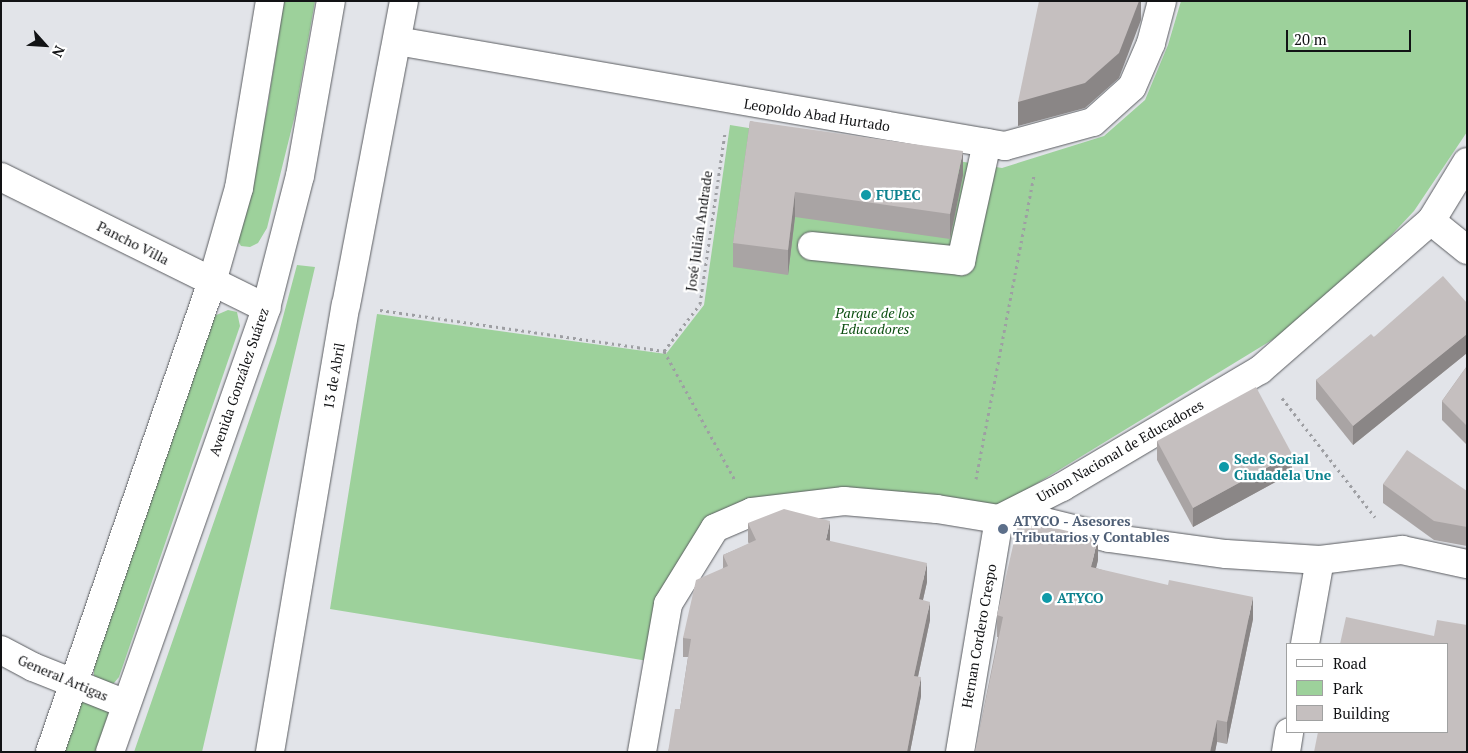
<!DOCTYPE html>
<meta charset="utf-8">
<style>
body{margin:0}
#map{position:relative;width:1468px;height:753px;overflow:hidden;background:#e2e4e9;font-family:"PT Serif",serif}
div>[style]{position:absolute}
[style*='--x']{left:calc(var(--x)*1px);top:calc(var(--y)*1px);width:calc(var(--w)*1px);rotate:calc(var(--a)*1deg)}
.green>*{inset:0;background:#9dd19b}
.path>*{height:3px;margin-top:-1.5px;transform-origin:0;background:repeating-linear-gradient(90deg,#9e9fa3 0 2.5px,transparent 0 6.5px)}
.roads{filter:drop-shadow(0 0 1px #5b5d61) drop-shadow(0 0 1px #5b5d61)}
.minor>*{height:28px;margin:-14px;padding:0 14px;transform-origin:14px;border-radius:14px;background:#fff}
.major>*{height:28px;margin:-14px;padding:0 14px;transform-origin:14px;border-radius:14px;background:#fff}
.wall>*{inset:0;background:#a9a4a4}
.shaded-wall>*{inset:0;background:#8a8686}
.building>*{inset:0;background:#c5bfbf}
.dots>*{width:14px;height:14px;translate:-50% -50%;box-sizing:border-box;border:2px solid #fff;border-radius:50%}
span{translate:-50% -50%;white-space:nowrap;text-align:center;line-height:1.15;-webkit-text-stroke:4.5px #fff;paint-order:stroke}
.street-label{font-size:14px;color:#121315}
.culture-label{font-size:14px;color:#0d838f;font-weight:700}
.left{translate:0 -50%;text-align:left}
.park-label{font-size:14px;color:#0b4e10;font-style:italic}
.service-label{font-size:14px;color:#4e5e75;font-weight:700}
.frame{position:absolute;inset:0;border:2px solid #121315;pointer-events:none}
.legend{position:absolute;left:1286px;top:643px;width:162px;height:90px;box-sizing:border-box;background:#fff;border:1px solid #a0a1a1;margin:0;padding:6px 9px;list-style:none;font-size:15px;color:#121315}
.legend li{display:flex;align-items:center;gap:10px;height:25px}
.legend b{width:25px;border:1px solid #a0a1a1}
.north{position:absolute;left:20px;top:20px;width:50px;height:50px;-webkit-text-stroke:4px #fff;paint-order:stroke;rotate:116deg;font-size:14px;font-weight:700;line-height:20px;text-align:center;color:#121315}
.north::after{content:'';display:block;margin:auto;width:18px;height:22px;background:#121315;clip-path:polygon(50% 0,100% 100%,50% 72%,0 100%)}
.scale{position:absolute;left:1286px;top:30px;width:125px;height:22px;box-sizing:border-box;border:2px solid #121315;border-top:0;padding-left:6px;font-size:15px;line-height:18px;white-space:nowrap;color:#121315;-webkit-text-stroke:4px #fff;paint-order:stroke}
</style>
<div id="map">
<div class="green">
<div style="clip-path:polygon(284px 1px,315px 1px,295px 115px,267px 228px,258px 243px,250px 247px,241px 246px,236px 238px,267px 110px)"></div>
<div style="clip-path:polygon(1181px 1px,1467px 1px,1467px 132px,1414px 211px,1321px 310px,1000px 506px,949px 502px,710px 524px,648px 661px,330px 609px,377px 314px,666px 354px,704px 305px,730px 125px,1002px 168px,1104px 136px,1145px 100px,1168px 45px)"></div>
<div style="clip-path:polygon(297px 265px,315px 267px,202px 752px,134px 752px,276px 343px)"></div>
<div style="clip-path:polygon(228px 310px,237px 312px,240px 326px,119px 677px,114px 683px,104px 687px,94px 683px,94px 665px,214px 316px)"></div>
<div style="clip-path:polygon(74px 684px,126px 704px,110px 752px,50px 752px)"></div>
</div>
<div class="path">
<div style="--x:380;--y:310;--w:287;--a:8.2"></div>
<div style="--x:664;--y:351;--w:59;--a:-52.5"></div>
<div style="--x:700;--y:304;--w:173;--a:-81.7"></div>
<div style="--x:664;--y:351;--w:147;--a:61.2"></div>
<div style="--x:1282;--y:398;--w:151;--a:52"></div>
<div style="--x:976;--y:479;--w:309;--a:-79.2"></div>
</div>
<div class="roads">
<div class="minor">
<div style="--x:397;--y:41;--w:617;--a:9.8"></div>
<div style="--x:1005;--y:146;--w:91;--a:-15.3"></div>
<div style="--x:1093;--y:122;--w:52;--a:-41.9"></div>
<div style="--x:1132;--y:87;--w:48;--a:-66.6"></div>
<div style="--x:1151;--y:43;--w:43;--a:-75.3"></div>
<div style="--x:1;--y:177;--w:296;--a:26.3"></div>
<div style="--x:1431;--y:221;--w:46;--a:38.9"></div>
<div style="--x:812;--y:246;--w:150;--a:5.7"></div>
<div style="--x:961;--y:261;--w:121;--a:-77.6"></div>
<div style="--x:1305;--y:644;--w:85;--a:-79.9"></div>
<div style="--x:1;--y:650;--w:36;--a:28"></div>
<div style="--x:33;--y:667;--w:100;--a:21.7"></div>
<div style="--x:270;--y:752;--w:453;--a:-80.4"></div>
<div style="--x:346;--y:305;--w:309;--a:-79.2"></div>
<div style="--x:642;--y:752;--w:150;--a:-80"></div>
<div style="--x:668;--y:604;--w:89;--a:-58.3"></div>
<div style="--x:715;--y:528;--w:40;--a:-23.4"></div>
<div style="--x:752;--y:512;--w:93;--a:-6.8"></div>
<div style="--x:844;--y:501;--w:93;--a:4.9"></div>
<div style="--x:937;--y:509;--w:63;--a:9.2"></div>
<div style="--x:999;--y:519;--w:71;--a:-26.9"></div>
<div style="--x:1062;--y:487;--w:230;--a:-30.6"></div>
<div style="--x:1260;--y:370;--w:227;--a:-41.1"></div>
<div style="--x:1431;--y:221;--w:69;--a:-58.6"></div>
<div style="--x:960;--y:752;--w:236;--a:-80.5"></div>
<div style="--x:999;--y:519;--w:38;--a:2"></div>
<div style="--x:1037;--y:520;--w:74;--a:14"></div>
<div style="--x:1109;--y:538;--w:118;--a:7.8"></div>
<div style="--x:1226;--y:554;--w:94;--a:3.7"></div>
<div style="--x:1320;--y:560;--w:83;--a:-7"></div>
<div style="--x:1402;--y:550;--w:66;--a:12.2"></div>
<div style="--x:1286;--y:752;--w:20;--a:-81"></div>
</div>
<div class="major">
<div style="--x:50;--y:752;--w:497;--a:-71"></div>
<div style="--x:212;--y:282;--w:98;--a:-74"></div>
<div style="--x:239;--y:188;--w:190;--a:-80.6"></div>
<div style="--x:110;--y:752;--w:471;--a:-70.6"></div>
<div style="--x:266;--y:308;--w:136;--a:-75.6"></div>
<div style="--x:300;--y:176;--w:178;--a:-80"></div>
</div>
</div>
<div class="wall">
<div style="clip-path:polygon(750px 121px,963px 175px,950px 239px,795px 217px,788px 275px,733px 267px,733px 243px)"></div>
<div style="clip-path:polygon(1467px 303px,1467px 353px,1353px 445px,1316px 399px,1316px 380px,1374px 337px)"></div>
<div style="clip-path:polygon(1467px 366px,1467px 445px,1442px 420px,1442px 401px)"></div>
<div style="clip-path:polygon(1157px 441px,1292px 473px,1193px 527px,1157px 460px)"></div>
<div style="clip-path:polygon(1383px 484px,1467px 491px,1467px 546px,1434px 540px,1383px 503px)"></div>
<div style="clip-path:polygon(748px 523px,830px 539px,829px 541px,927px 582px,923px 600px,930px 620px,918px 677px,921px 696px,910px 752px,668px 752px,680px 709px,688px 657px,683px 657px,683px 638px,723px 568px,723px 555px,749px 544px,748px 542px)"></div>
<div style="clip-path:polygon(1098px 560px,1096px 568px,1253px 619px,1227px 744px,1217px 742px,1215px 752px,975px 752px,998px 637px,997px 637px,997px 615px)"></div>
</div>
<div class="shaded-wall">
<div style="clip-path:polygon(1133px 1px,1141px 1px,1141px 20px,1119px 78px,1085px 108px,1018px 126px,1018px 102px)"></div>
<div style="clip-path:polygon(963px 151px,963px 175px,950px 239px,950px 214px)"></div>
<div style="clip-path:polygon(795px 192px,795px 217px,788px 275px,788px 250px)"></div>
<div style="clip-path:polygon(1467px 334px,1467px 353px,1353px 445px,1353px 426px)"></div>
<div style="clip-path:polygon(1292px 454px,1292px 473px,1193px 527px,1193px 508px)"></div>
<div style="clip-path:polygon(830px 521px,830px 539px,826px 559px,826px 540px)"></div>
<div style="clip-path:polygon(1098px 538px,1098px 560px,1091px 588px,1091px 567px)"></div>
<div style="clip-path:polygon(927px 563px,927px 582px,919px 617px,919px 599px)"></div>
<div style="clip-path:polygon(1253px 597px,1253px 619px,1227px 744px,1227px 722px)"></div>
<div style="clip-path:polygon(930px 602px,930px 620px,914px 695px,914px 676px)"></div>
<div style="clip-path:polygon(921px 677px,921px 696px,910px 752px,907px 752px)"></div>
<div style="clip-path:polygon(1217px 720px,1217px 742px,1215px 752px,1210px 752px)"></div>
</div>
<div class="building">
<div style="clip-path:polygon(1039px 1px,1139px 1px,1119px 53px,1085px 83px,1018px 102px)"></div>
<div style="clip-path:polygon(750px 121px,963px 151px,950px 214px,795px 192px,788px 250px,733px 243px)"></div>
<div style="clip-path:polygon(1443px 276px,1467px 303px,1467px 334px,1353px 426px,1316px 380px,1371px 334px,1374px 337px)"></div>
<div style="clip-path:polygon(1467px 366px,1467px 426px,1442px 401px)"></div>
<div style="clip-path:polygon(1256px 387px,1292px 454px,1193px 508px,1157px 441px)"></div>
<div style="clip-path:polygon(1407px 450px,1467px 491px,1467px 527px,1434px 521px,1383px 484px)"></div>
<div style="clip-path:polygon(784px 509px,830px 521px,826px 540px,927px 563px,919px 599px,930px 602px,914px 676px,921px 677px,907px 752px,668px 752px,675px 709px,680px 709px,691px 639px,683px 638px,696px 580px,728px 566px,723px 555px,756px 540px,748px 523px)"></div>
<div style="clip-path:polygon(1018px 524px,1059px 529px,1098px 538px,1091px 567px,1168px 585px,1169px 580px,1253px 597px,1227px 722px,1217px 720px,1210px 752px,975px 752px,1003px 617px,997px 615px)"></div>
<div style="clip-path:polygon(1346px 617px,1434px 636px,1437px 620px,1467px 625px,1467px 752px,1314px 752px,1318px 732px,1447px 732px,1447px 644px,1340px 644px)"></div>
</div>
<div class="dots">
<div style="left:866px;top:195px;background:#0f9aa8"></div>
<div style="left:1224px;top:467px;background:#0f9aa8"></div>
<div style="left:1003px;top:529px;background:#5c6f8a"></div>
<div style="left:1047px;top:598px;background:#0f9aa8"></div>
</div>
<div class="street-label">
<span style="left:817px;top:115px;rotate:9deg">Leopoldo Abad Hurtado</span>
<span style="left:699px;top:231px;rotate:-82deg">José Julián Andrade</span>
<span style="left:133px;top:243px;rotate:27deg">Pancho Villa</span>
<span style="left:334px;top:376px;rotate:-80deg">13 de Abril</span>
<span style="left:239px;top:382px;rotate:-71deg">Avenida González Suárez</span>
<span style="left:1120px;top:451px;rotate:-30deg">Union Nacional de Educadores</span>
<span style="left:979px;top:636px;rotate:-80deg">Hernan Cordero Crespo</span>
<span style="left:63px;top:678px;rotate:23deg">General Artigas</span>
</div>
<div class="culture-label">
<span class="left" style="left:876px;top:195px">FUPEC</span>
<span class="left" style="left:1234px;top:467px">Sede Social<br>Ciudadela Une</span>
<span class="left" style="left:1057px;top:598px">ATYCO</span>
</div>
<div class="park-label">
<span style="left:875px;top:321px">Parque de los<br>Educadores</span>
</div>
<div class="service-label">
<span class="left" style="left:1013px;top:529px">ATYCO - Asesores<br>Tributarios y Contables</span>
</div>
<div class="frame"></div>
<ul class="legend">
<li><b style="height:6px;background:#fff"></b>Road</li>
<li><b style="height:14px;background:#9dd19b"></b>Park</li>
<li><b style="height:14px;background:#c5bfbf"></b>Building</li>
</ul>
<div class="north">N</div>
<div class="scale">20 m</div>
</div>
